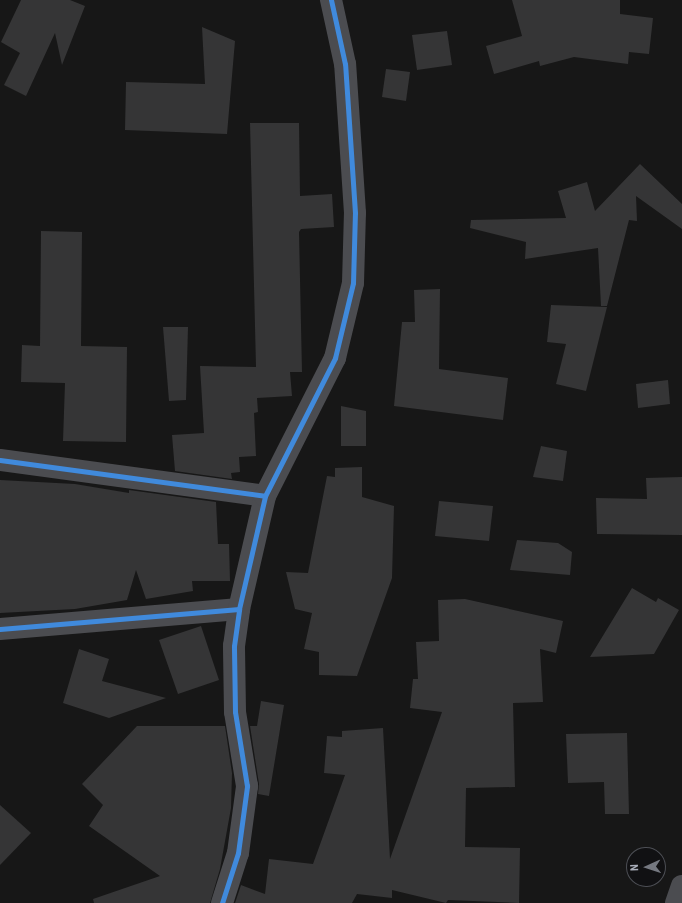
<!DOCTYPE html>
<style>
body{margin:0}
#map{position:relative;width:682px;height:903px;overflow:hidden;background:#171717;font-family:"Roboto Condensed",sans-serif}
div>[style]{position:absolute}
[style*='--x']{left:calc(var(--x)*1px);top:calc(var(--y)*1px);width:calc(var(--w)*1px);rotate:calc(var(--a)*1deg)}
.building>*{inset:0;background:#353536}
.minor>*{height:22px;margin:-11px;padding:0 11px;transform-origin:11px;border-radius:11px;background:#4b4c50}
.cycleway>*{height:5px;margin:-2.5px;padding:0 2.5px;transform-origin:2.5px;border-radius:2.5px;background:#408adc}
span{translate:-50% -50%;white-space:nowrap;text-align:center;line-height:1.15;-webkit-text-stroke:3px #111113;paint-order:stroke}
.north{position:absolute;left:626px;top:847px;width:40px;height:40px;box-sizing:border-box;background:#111113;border:1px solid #4d4f55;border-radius:50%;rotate:267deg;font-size:11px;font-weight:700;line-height:16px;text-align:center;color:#a8adb8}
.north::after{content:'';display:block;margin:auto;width:14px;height:18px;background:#757880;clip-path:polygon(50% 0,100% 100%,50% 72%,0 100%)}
</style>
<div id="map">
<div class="building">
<div style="clip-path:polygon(21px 0,70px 0,85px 6px,62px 65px,55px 33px,26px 96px,4px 85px,20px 53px,1px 42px)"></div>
<div style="clip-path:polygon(512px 0,620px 0,620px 14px,653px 18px,649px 54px,629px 52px,628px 64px,574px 57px,540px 66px,539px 61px,494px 74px,486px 46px,522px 36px)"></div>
<div style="clip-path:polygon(202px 27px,235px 41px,227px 134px,125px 130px,126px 82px,205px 84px)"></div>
<div style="clip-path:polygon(447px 31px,452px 65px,417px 70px,412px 35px)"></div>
<div style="clip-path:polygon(386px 69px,410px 72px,406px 101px,382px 97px)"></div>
<div style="clip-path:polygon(250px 123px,299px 123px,300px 196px,332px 194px,334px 227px,301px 229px,299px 232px,302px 372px,290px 372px,292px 396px,257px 398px,258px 412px,254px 413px,256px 456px,239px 457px,240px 472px,231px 473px,232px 479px,175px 471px,172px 435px,204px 433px,200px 366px,256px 367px)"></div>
<div style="clip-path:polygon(640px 164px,682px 204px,682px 229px,636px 196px,637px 221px,629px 220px,607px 306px,601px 306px,598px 248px,525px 259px,526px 242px,470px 228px,471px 220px,566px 218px,558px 191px,587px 182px,595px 211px)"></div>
<div style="clip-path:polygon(41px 231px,82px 232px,81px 346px,127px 347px,126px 442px,63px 441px,65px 383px,21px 382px,22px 345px,40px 346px)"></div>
<div style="clip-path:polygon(440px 289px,439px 369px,508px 378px,503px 420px,394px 406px,402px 322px,415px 322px,414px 290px)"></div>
<div style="clip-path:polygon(551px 305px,607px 307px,586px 391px,556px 384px,566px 344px,547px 342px)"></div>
<div style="clip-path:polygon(163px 327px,188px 327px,186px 400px,169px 401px)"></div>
<div style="clip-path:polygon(668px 380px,670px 404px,638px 408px,636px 384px)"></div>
<div style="clip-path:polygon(341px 406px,366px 411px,366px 446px,341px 446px)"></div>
<div style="clip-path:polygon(541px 446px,567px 451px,563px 481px,533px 477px)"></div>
<div style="clip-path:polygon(362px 467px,362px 497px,394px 506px,392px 578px,357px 676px,319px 675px,319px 652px,304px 649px,312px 613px,295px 609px,286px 572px,308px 573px,327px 476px,335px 477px,335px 468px)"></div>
<div style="clip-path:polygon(682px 477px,682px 535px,597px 534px,596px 498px,647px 499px,646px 478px)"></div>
<div style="clip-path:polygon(0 480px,75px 484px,129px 493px,129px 490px,216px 502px,218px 544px,229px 544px,230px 581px,192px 581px,193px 591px,146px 599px,136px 570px,127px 600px,75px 609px,0 613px)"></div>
<div style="clip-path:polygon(439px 501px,493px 506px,489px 541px,435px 536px)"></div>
<div style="clip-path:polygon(517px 540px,558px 543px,572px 552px,570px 575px,510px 570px)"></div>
<div style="clip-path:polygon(632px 588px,656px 602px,658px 598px,679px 610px,654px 654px,590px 657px)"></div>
<div style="clip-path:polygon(465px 599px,563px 621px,556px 653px,540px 649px,543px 702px,513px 703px,515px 787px,466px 788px,465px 847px,520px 848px,519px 903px,448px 900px,446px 903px,392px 890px,392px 898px,357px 894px,352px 903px,235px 903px,241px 885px,265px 894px,269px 859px,313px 864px,345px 775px,324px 773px,327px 736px,342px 737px,342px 731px,383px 728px,390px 859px,442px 712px,410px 708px,413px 679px,418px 679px,416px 642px,439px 641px,438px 600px)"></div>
<div style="clip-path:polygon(201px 626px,219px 680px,178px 694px,159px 640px)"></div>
<div style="clip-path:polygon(79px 649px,109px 659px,102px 681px,166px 698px,109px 718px,63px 703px)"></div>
<div style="clip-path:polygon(261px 701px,284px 705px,269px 796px,258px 794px,259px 784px,250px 726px,257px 726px)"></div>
<div style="clip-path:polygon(137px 726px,225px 726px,232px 773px,231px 808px,220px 869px,210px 903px,94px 903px,93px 899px,160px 876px,89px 826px,103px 805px,82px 784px)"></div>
<div style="clip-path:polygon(627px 733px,629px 814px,605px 814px,604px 782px,568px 783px,566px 734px)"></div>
<div style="clip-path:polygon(0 805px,31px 833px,0 865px)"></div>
</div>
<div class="minor">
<div style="--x:0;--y:460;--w:267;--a:7.7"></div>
<div style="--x:0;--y:629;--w:240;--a:-4.8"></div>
<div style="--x:222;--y:903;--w:52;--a:-72.3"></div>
<div style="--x:238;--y:853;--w:68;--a:-82.3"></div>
<div style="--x:247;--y:786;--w:75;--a:-99.2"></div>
<div style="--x:235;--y:712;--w:66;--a:-90.9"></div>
<div style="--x:234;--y:646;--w:37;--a:-82"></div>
<div style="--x:239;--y:609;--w:116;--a:-77"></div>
<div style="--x:265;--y:496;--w:155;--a:-63.1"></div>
<div style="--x:335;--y:358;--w:77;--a:-76.5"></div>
<div style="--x:353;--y:283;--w:70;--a:-88.4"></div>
<div style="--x:355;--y:213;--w:149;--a:-93.8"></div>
<div style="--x:345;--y:64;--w:66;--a:-102.3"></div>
<div style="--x:676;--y:903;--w:18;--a:-71"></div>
</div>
<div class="cycleway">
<div style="--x:0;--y:460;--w:267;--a:7.7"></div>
<div style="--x:0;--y:629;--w:240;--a:-4.8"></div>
<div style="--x:222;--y:903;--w:52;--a:-72.3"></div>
<div style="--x:238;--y:853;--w:68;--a:-82.3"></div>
<div style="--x:247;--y:786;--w:75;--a:-99.2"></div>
<div style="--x:235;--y:712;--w:66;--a:-90.9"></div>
<div style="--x:234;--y:646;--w:37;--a:-82"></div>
<div style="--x:239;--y:609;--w:116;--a:-77"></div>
<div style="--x:265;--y:496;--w:155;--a:-63.1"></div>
<div style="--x:335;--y:358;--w:77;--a:-76.5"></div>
<div style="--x:353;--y:283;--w:70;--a:-88.4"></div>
<div style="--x:355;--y:213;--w:149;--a:-93.8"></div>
<div style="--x:345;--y:64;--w:66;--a:-102.3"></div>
</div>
<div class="north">N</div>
</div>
